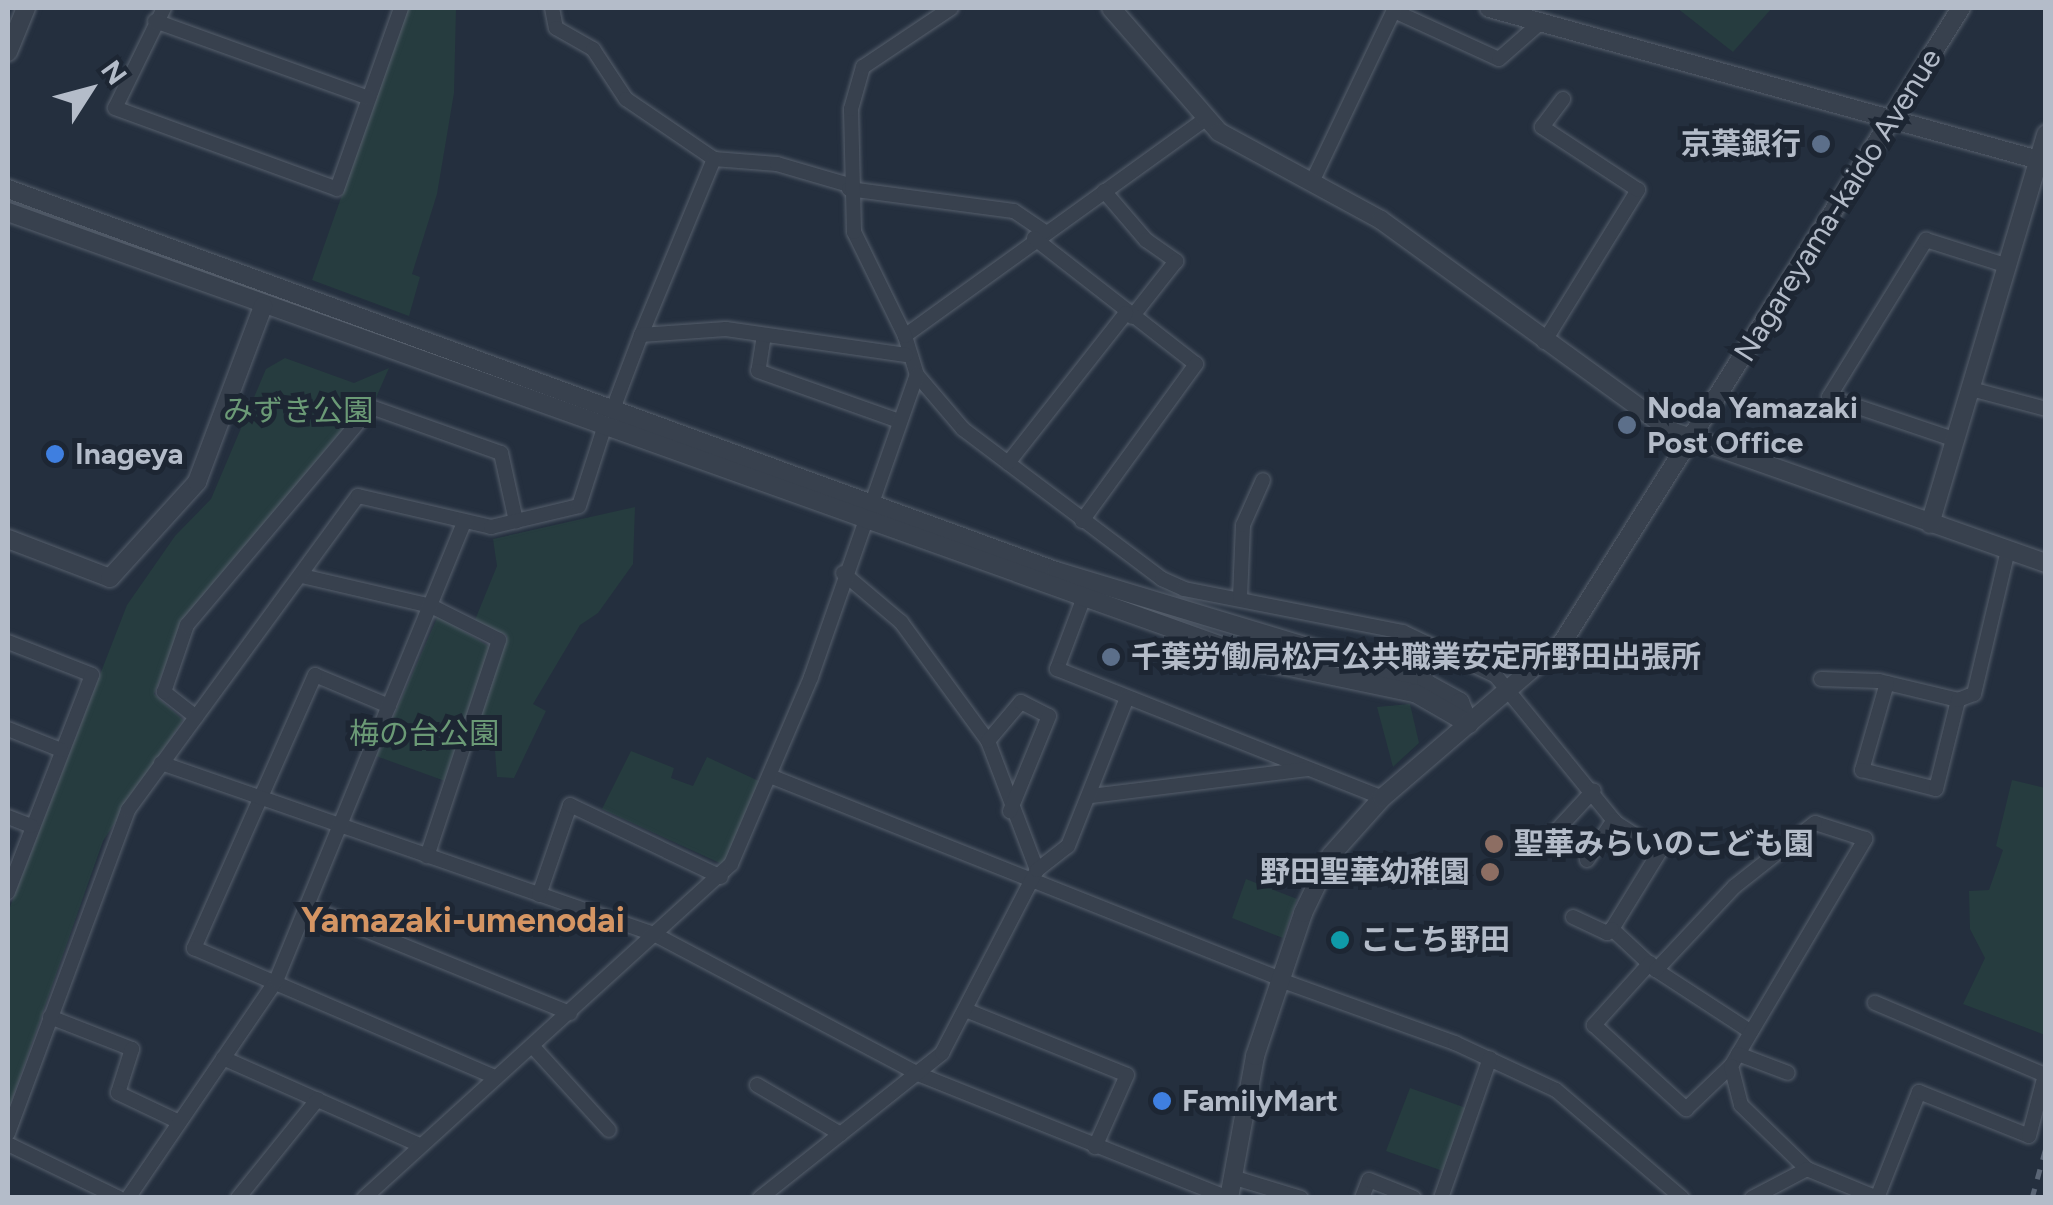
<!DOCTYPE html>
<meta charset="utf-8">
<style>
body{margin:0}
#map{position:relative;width:2053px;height:1205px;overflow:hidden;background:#242f3e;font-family:Figtree,"Noto Sans JP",sans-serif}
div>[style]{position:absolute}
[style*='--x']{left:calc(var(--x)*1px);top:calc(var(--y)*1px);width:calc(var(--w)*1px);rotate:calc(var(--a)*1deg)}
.green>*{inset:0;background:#263c3f}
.roads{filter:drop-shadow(0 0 2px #565f6c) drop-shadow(0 0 2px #565f6c)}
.minor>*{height:14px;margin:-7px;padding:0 7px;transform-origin:7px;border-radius:7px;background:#38414e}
.tertiary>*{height:18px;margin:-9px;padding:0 9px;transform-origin:9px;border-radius:9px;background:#38414e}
.rail>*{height:5px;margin-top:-2.5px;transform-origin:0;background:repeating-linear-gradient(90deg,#5a6575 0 10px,transparent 0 20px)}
.dots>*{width:28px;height:28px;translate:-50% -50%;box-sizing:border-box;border:5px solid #1d2633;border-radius:50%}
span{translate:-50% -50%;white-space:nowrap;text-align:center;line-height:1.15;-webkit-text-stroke:10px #1d2633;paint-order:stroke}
.poi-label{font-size:30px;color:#b4bcc9;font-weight:700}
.right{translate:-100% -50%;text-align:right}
.left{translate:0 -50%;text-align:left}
.street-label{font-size:30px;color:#b4bcc9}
.park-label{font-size:30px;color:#6b9a76}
.quarter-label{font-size:35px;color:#d59563;font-weight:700}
.frame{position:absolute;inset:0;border:10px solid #b4bcc9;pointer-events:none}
.north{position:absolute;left:40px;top:40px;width:100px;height:100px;-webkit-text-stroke:8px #1d2633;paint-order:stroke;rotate:54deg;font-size:28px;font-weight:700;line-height:40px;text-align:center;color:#b4bcc9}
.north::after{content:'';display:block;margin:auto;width:35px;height:45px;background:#b4bcc9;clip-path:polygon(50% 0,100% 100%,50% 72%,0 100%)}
</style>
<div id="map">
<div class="green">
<div style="clip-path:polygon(408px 8px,456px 8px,454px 93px,437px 194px,412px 274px,420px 277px,409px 316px,312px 280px)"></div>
<div style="clip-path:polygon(1677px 8px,1772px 8px,1733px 52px)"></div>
<div style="clip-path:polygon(285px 358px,354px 383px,389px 368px,375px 400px,368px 399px,183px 621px,154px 694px,183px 720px,103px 841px,8px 1111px,8px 912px,127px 605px,175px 536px,211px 499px,266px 369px)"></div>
<div style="clip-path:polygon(635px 507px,633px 564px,598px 613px,580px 625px,533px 704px,546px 711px,514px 778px,497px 777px,493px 725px,480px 719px,507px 636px,475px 620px,497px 566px,493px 539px)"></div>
<div style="clip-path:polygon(438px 616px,490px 647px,445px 781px,376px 756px)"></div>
<div style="clip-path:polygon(1410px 704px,1419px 743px,1393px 767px,1377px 707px)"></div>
<div style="clip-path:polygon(631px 751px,674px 768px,671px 778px,693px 786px,707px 757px,763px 783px,724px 865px,602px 809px)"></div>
<div style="clip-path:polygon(2012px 780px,2045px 788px,2045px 1035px,1963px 1004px,1985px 958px,1970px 929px,1969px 891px,1989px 890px,2003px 850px,1996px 846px)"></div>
<div style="clip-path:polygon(1246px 879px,1297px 899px,1283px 938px,1232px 918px)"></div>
<div style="clip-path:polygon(1410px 1088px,1466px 1108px,1443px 1171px,1386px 1151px)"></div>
</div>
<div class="roads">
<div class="minor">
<div style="--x:164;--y:8;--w:111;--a:116.1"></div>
<div style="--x:115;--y:108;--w:236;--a:20"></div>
<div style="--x:337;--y:189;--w:192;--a:-70.5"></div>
<div style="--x:552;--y:8;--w:20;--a:79"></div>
<div style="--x:556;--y:28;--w:43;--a:29.6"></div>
<div style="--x:593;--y:49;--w:60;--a:56.6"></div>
<div style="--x:626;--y:99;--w:107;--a:34.3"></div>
<div style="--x:714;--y:159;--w:63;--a:4.5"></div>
<div style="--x:777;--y:164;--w:75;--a:16.3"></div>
<div style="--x:1394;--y:11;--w:115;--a:24.6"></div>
<div style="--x:1499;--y:59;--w:55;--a:-41.3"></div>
<div style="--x:155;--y:21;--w:227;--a:19.8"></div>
<div style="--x:1204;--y:120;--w:369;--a:144.2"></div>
<div style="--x:905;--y:336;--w:41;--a:72.9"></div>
<div style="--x:917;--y:375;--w:71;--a:49.6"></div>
<div style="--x:963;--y:429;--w:249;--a:37"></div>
<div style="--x:1162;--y:579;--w:24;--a:24"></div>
<div style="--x:1184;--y:589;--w:223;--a:11.1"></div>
<div style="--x:1403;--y:632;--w:103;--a:25.3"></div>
<div style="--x:1496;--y:676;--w:190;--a:50.8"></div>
<div style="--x:1616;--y:823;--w:52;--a:32.5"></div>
<div style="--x:1660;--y:851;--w:92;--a:121.6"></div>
<div style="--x:1612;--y:929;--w:60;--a:43"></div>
<div style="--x:1656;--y:970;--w:113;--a:33.1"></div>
<div style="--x:1313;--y:180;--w:191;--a:-64.5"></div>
<div style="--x:849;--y:189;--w:166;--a:7.6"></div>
<div style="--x:1014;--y:211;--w:37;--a:34"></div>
<div style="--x:1104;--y:191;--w:65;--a:49.4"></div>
<div style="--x:1146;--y:240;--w:37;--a:35"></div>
<div style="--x:1176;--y:261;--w:71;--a:128.2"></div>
<div style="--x:1034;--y:238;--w:205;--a:37.9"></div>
<div style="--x:1196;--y:364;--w:194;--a:126"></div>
<div style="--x:641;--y:335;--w:191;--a:-67.5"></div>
<div style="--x:764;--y:335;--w:36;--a:99"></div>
<div style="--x:758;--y:371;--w:150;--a:19.5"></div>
<div style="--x:905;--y:336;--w:116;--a:-116.1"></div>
<div style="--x:854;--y:232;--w:123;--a:-91.4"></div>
<div style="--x:851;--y:109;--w:44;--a:-74.1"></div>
<div style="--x:863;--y:67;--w:106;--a:-33.8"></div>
<div style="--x:1544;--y:342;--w:179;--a:-58.3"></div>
<div style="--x:1638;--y:190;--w:115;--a:-146.7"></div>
<div style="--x:1542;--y:127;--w:35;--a:-53"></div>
<div style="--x:1971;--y:389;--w:78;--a:14.9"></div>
<div style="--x:613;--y:409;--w:79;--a:-69.3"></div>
<div style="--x:641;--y:335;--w:85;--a:-4"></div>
<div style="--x:726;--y:329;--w:182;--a:8.2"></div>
<div style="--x:1956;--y:440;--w:134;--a:-161.3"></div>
<div style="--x:1829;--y:397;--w:185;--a:-58.3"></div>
<div style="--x:1926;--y:240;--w:86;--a:17.6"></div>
<div style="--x:1008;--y:463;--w:191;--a:-51.8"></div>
<div style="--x:843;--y:573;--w:76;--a:40.2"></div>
<div style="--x:901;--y:622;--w:147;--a:53.8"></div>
<div style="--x:988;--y:741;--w:138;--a:69.2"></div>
<div style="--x:302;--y:576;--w:132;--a:13.1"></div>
<div style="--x:431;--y:606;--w:76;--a:26.6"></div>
<div style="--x:499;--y:640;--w:228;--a:108.4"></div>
<div style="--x:1084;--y:597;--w:77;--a:110.6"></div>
<div style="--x:1057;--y:669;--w:350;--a:21.6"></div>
<div style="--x:1240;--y:597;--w:72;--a:-87.6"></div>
<div style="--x:1243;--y:525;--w:49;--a:-66"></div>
<div style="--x:8;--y:642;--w:90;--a:21.4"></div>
<div style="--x:92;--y:675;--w:233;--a:111.2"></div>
<div style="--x:1821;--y:679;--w:58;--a:2"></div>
<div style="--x:1879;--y:681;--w:81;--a:13.5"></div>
<div style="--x:1887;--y:683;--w:91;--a:106"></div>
<div style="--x:1862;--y:770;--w:76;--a:14.4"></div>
<div style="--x:1936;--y:789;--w:92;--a:-76.1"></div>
<div style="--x:1958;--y:700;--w:17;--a:-21"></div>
<div style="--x:1974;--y:694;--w:148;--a:-76.7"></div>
<div style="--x:389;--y:706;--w:80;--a:-157.3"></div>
<div style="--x:315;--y:675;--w:299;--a:113.9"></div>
<div style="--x:194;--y:948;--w:327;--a:23.2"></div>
<div style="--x:196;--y:717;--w:41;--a:-142"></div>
<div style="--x:164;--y:692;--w:71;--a:-71.1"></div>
<div style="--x:187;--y:625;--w:285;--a:-49.8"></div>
<div style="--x:371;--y:407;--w:138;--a:19.5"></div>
<div style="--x:501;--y:453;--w:70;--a:77.6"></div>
<div style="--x:8;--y:729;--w:57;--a:21.6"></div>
<div style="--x:988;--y:741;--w:51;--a:-49.8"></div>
<div style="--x:1021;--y:702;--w:31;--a:27"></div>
<div style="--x:1049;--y:716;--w:103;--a:112.3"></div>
<div style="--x:161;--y:763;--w:522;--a:19.13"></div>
<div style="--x:654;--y:934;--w:299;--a:27.9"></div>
<div style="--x:918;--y:1074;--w:334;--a:21.8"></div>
<div style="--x:770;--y:776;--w:550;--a:21.67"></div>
<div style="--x:1091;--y:796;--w:218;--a:-7.1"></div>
<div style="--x:8;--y:817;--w:25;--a:21"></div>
<div style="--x:1557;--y:830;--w:54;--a:-47.2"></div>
<div style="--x:1587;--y:860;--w:48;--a:-56"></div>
<div style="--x:539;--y:895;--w:95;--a:-71"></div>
<div style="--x:570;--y:805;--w:167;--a:25.5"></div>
<div style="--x:306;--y:906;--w:285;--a:22.1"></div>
<div style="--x:1573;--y:917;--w:38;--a:25"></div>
<div style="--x:1607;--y:933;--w:6;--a:-39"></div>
<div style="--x:1650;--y:963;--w:84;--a:132.1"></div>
<div style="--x:1594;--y:1025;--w:125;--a:42.4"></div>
<div style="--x:1686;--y:1109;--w:62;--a:-43.7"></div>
<div style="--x:1731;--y:1066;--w:264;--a:-59.4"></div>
<div style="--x:1865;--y:839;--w:52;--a:-162.3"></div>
<div style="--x:1815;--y:823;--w:103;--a:141.7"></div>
<div style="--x:1734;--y:887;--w:114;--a:133.2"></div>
<div style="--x:1280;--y:980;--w:186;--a:19.8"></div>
<div style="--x:1455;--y:1043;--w:111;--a:25"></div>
<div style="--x:1556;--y:1090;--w:166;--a:40.6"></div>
<div style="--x:968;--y:1011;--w:171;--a:21.9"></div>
<div style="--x:1127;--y:1075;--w:79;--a:114"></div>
<div style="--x:50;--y:1017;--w:88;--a:21.3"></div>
<div style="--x:132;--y:1049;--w:46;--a:107.7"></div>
<div style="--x:118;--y:1093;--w:68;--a:25.4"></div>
<div style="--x:534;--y:1048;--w:111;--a:47.6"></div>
<div style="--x:1738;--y:1054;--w:53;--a:20.8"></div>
<div style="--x:223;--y:1058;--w:214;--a:23.9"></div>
<div style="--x:1731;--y:1066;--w:40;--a:75.6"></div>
<div style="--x:1741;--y:1105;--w:92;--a:44.1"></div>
<div style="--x:1807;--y:1169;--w:76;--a:22.5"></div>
<div style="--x:1877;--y:1198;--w:114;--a:-68.4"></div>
<div style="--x:1919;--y:1092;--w:118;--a:21.8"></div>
<div style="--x:2029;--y:1136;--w:63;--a:-75.3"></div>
<div style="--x:2045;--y:1075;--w:185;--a:-157"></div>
<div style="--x:757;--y:1085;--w:97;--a:30.3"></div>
<div style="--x:8;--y:1133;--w:345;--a:-69.6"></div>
<div style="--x:128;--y:810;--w:389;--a:-53.8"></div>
<div style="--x:358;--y:496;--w:137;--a:13.1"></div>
<div style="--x:491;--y:527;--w:90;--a:-13.4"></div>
<div style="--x:579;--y:506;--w:85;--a:-72.2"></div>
<div style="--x:8;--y:1144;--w:123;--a:25.9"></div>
<div style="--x:1232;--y:1177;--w:72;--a:16.9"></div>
<div style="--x:128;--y:1198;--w:263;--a:-55.7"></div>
<div style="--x:276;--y:981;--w:497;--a:-67.7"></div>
<div style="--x:238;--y:1198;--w:127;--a:-51.1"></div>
<div style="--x:364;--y:1198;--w:496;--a:-42.3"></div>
<div style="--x:731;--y:864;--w:203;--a:-66.8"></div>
<div style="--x:811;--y:677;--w:320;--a:-70.7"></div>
<div style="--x:760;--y:1198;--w:233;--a:-38.5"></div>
<div style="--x:942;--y:1053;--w:206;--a:-62.6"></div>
<div style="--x:1037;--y:870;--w:39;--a:-38"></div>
<div style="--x:1068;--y:846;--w:159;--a:-68.3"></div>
<div style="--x:1362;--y:1198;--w:19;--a:-69"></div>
<div style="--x:1369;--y:1180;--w:48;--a:21.8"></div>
<div style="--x:1441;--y:1198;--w:148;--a:-70.7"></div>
<div style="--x:1752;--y:1198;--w:62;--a:-27.8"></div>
</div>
<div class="tertiary">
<div style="--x:1111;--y:8;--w:164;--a:48.9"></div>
<div style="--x:1219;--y:132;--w:184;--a:28.5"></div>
<div style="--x:1381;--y:220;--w:359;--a:36"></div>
<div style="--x:1671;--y:431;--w:398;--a:19.4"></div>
<div style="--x:1489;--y:8;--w:578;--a:15.46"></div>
<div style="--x:8;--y:52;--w:48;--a:-67.8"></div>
<div style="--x:8;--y:189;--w:1115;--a:20.03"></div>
<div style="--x:1056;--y:571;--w:387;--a:16.8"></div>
<div style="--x:1426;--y:683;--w:39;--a:29"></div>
<div style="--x:1460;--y:702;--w:24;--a:68"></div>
<div style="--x:8;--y:212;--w:1336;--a:19.68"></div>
<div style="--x:1266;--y:662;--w:152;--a:11.8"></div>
<div style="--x:1415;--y:693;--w:62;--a:29.9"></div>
<div style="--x:1930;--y:524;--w:407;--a:-73.4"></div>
<div style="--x:8;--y:539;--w:109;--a:20.9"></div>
<div style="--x:110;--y:578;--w:130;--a:-47.8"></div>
<div style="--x:197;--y:482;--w:188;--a:-69.4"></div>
<div style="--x:1229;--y:1198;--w:144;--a:-79.6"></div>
<div style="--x:1255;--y:1056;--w:151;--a:-71.4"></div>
<div style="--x:1303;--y:913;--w:64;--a:-64.2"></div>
<div style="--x:1331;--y:855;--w:76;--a:-48.2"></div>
<div style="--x:1382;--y:798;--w:238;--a:-40.7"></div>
<div style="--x:1562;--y:643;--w:750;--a:-57.86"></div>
</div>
</div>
<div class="rail">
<div style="--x:2032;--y:1198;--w:53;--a:-74.6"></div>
</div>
<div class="dots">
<div style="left:1821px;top:144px;background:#5c6f8a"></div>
<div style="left:1627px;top:425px;background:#5c6f8a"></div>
<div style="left:55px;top:454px;background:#3f7fe0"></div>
<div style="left:1111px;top:657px;background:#5c6f8a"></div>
<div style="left:1494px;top:844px;background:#8d6e63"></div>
<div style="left:1490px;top:872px;background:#8d6e63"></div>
<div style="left:1340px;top:940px;background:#0f9aa8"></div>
<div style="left:1162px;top:1101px;background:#3f7fe0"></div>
</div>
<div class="poi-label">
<span class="right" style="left:1801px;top:144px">京葉銀行</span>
<span class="left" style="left:1647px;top:425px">Noda Yamazaki<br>Post Office</span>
<span class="left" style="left:75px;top:454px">Inageya</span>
<span class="left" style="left:1131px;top:657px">千葉労働局松戸公共職業安定所野田出張所</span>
<span class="left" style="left:1514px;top:844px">聖華みらいのこども園</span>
<span class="right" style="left:1470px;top:872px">野田聖華幼稚園</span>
<span class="left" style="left:1360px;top:940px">ここち野田</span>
<span class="left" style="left:1182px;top:1101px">FamilyMart</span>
</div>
<div class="street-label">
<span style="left:1838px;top:205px;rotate:-58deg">Nagareyama-kaido Avenue</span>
</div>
<div class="park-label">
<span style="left:298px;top:411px">みずき公園</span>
<span style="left:424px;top:734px">梅の台公園</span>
</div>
<div class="quarter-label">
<span style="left:463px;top:920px">Yamazaki-umenodai</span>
</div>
<div class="frame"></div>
<div class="north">N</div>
</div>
